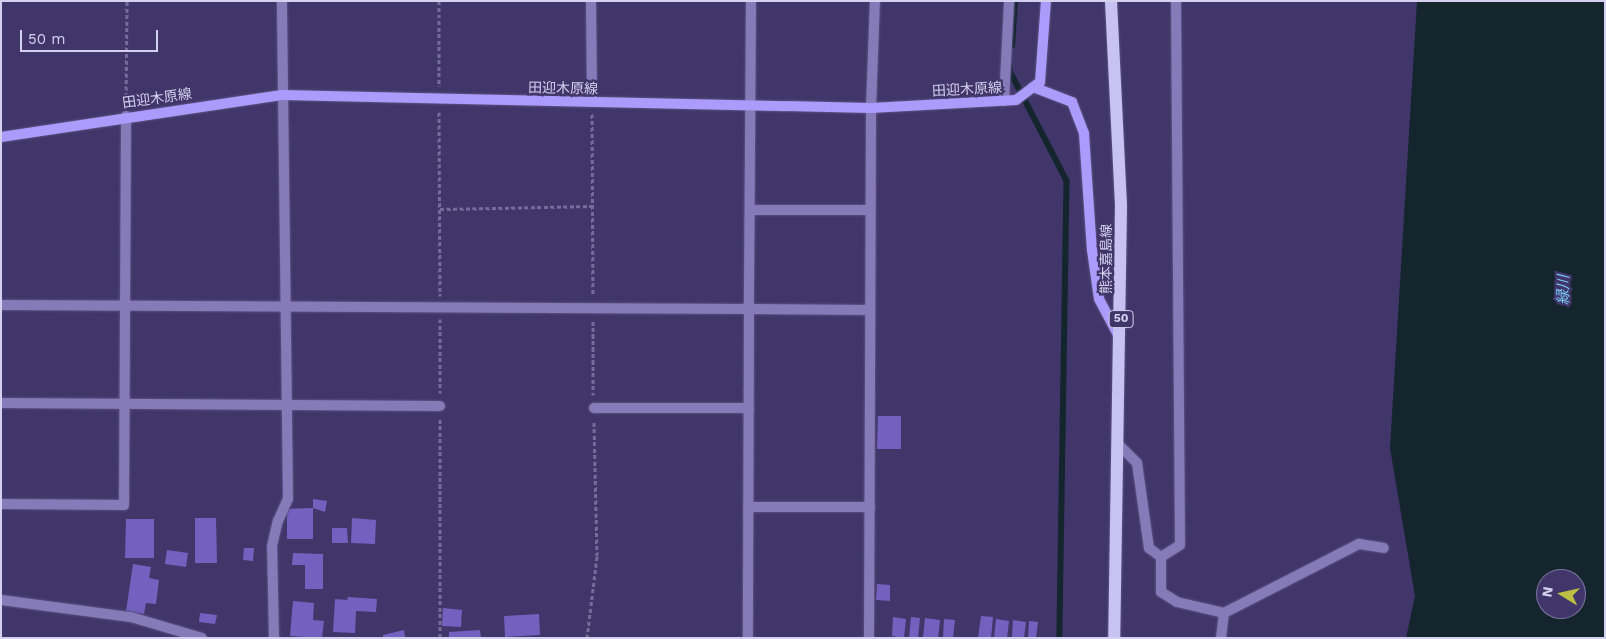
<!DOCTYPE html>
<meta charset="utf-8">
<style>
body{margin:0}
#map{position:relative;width:1606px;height:639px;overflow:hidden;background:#40366a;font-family:"Work Sans","Noto Sans JP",sans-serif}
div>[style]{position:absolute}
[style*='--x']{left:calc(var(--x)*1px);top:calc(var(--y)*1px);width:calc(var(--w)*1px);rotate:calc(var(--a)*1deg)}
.water>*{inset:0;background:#14252e}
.stream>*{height:5.5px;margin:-2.75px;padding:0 2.75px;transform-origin:2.75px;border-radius:2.75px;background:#14252e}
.building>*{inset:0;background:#7461bf}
.path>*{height:3px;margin-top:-1.5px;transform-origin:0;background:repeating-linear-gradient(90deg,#746d99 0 4px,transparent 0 6.5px)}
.roads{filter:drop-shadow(0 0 1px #5b5282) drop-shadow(0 0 1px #5b5282)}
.street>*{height:10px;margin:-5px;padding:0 5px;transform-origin:5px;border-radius:5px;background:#847bb8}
.secondary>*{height:10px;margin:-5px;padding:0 5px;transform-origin:5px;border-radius:5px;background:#ab9bfb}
.primary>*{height:12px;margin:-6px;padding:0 6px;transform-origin:6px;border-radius:6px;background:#c8c2f3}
span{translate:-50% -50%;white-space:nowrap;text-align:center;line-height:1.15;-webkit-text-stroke:4.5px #40366a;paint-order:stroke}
.shield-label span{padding:1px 4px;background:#40366a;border:1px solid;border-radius:4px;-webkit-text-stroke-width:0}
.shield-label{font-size:12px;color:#d4d1f0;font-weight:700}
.street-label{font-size:14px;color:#d4d1f0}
.water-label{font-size:15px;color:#79d0fa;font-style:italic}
.frame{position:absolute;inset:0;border:2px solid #d4d1f0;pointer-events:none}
.north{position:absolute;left:1536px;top:569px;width:50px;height:50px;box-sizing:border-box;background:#40366a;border:1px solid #7b74a0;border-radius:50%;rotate:279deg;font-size:14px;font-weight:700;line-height:20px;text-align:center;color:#d4d1f0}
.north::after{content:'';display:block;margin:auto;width:18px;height:22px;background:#bdbf43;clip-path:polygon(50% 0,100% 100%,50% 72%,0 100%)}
.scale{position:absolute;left:20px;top:30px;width:138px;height:22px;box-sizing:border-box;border:2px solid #d4d1f0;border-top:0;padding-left:6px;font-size:15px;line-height:18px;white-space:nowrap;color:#d4d1f0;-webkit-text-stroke:4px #40366a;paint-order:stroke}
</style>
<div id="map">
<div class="water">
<div style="clip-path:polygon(evenodd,1417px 1px,1605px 1px,1605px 638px,1406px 638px,1415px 596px,1390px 448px,1417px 1px,1546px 579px,1576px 579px,1576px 609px,1546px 609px,1546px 579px)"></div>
</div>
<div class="stream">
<div style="--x:1012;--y:46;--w:45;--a:-86.2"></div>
<div style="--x:1010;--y:66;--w:5;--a:90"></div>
<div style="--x:1010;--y:71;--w:124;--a:62.6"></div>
<div style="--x:1067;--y:181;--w:457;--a:90.9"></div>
</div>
<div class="building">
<div style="clip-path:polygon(878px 416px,901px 416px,901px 449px,877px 449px)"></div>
<div style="clip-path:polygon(313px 499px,327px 501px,325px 512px,313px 508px)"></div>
<div style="clip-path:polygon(313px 508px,313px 539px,287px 539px,287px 513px,283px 509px)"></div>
<div style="clip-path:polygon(195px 518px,216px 518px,217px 563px,195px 563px)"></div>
<div style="clip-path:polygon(352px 518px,376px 520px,375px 544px,351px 543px)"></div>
<div style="clip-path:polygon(126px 519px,154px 519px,154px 558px,125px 558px)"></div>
<div style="clip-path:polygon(332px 528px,347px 528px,348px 543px,332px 543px)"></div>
<div style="clip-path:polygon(244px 548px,254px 548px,253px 561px,243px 560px)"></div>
<div style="clip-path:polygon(167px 550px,188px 553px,186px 567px,165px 564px)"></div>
<div style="clip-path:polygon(293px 553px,323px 554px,323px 589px,305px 589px,305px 565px,292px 565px)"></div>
<div style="clip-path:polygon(133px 564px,151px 567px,149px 578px,159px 580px,156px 604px,146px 603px,144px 614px,126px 611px)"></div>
<div style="clip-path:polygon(877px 584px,890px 585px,890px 601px,876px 600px)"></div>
<div style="clip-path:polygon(348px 597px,377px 599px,376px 612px,356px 611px,355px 633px,333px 632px,335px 599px,347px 600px)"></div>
<div style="clip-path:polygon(293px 601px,314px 603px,313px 620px,324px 621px,322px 638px,290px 636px)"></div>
<div style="clip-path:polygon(443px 608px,462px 610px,461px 627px,442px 626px)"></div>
<div style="clip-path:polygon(200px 613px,217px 615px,215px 624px,199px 622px)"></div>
<div style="clip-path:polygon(539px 614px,540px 635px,505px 637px,504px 616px)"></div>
<div style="clip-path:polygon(981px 616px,993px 617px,991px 638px,978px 638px)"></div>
<div style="clip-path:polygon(893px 617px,906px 619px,904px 638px,892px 636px)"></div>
<div style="clip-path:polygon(911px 617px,920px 618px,918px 638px,909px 638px)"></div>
<div style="clip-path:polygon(925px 618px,940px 620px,938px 638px,923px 638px)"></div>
<div style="clip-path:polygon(944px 619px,955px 620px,953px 638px,943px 638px)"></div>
<div style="clip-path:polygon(996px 619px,1009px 621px,1007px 638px,994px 638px)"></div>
<div style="clip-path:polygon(1013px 620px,1026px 622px,1024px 638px,1012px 638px)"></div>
<div style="clip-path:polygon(1029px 621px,1038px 622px,1036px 638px,1028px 638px)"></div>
<div style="clip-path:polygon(404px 630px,405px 638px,383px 638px,383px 635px)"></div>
<div style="clip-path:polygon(480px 630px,481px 638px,449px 638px,449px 632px)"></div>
</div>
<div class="path">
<div style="--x:439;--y:1;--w:85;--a:90"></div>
<div style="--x:126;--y:103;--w:102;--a:-89.4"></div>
<div style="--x:439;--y:112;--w:184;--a:89.7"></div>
<div style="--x:592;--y:114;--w:181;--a:89.7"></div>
<div style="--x:440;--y:209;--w:152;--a:-1.1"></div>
<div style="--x:440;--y:319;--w:74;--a:90"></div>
<div style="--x:593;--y:321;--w:74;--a:90"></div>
<div style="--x:440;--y:419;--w:219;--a:90"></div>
<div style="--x:587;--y:638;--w:83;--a:-83"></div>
<div style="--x:597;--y:556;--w:135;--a:-91.3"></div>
</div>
<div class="roads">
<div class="street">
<div style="--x:591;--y:1;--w:101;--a:89.4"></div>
<div style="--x:751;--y:1;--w:308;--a:90.4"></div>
<div style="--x:749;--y:309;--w:121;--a:0.5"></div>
<div style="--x:1004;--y:101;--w:100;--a:-87.1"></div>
<div style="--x:750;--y:210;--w:120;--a:0"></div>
<div style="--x:1;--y:305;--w:748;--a:0.31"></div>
<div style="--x:749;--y:309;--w:329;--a:90.2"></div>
<div style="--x:1;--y:403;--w:439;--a:0.4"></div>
<div style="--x:594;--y:408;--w:155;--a:0"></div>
<div style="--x:1118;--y:444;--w:27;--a:45"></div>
<div style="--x:1137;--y:463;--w:86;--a:82"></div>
<div style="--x:1149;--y:548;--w:15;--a:37"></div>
<div style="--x:1161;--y:557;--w:22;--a:-32"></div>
<div style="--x:1180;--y:545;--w:544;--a:-90.42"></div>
<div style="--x:1;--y:504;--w:123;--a:0.5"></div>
<div style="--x:124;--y:505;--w:389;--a:-89.7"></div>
<div style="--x:748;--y:507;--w:122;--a:0"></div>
<div style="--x:1161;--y:557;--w:35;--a:90"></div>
<div style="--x:1161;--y:592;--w:19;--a:32"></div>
<div style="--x:1177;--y:602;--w:48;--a:13.2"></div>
<div style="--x:1224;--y:613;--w:25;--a:97"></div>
<div style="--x:1;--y:600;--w:131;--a:7.5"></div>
<div style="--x:131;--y:617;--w:74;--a:16.5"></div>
<div style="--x:1224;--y:613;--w:152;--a:-27.1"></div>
<div style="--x:1359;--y:544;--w:25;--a:9"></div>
<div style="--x:274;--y:638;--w:92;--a:-91.2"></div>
<div style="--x:272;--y:546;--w:26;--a:-77"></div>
<div style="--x:278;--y:521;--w:24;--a:-66"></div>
<div style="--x:288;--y:499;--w:498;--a:-90.7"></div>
<div style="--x:869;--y:638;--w:530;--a:-89.78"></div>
<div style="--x:871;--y:108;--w:107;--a:-87.9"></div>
</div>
<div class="secondary">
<div style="--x:1033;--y:87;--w:42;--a:21"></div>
<div style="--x:1072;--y:102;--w:34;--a:69"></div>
<div style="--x:1084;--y:134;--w:116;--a:86.1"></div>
<div style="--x:1092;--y:250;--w:49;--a:81.9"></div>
<div style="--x:1099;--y:299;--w:43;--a:62.2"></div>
<div style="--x:1;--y:137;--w:284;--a:-8.5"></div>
<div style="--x:282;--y:95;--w:589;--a:1.26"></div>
<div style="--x:871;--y:108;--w:145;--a:-3.2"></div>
<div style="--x:1016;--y:100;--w:30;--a:-37"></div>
<div style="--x:1040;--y:82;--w:81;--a:-85.8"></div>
</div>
<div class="primary">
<div style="--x:1111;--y:1;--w:205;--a:87.2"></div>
<div style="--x:1121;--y:206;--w:432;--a:90.9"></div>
</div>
</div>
<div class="shield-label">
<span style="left:1121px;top:319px">50</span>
</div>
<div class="street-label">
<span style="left:563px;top:88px;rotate:1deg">田迎木原線</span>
<span style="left:967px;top:89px;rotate:-3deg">田迎木原線</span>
<span style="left:157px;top:98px;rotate:-8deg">田迎木原線</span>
<span style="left:1106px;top:259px;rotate:-90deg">熊本嘉島線</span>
</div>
<div class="water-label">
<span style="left:1564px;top:290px;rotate:-89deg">緑川</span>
</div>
<div class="frame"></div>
<div class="north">N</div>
<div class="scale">50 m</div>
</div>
